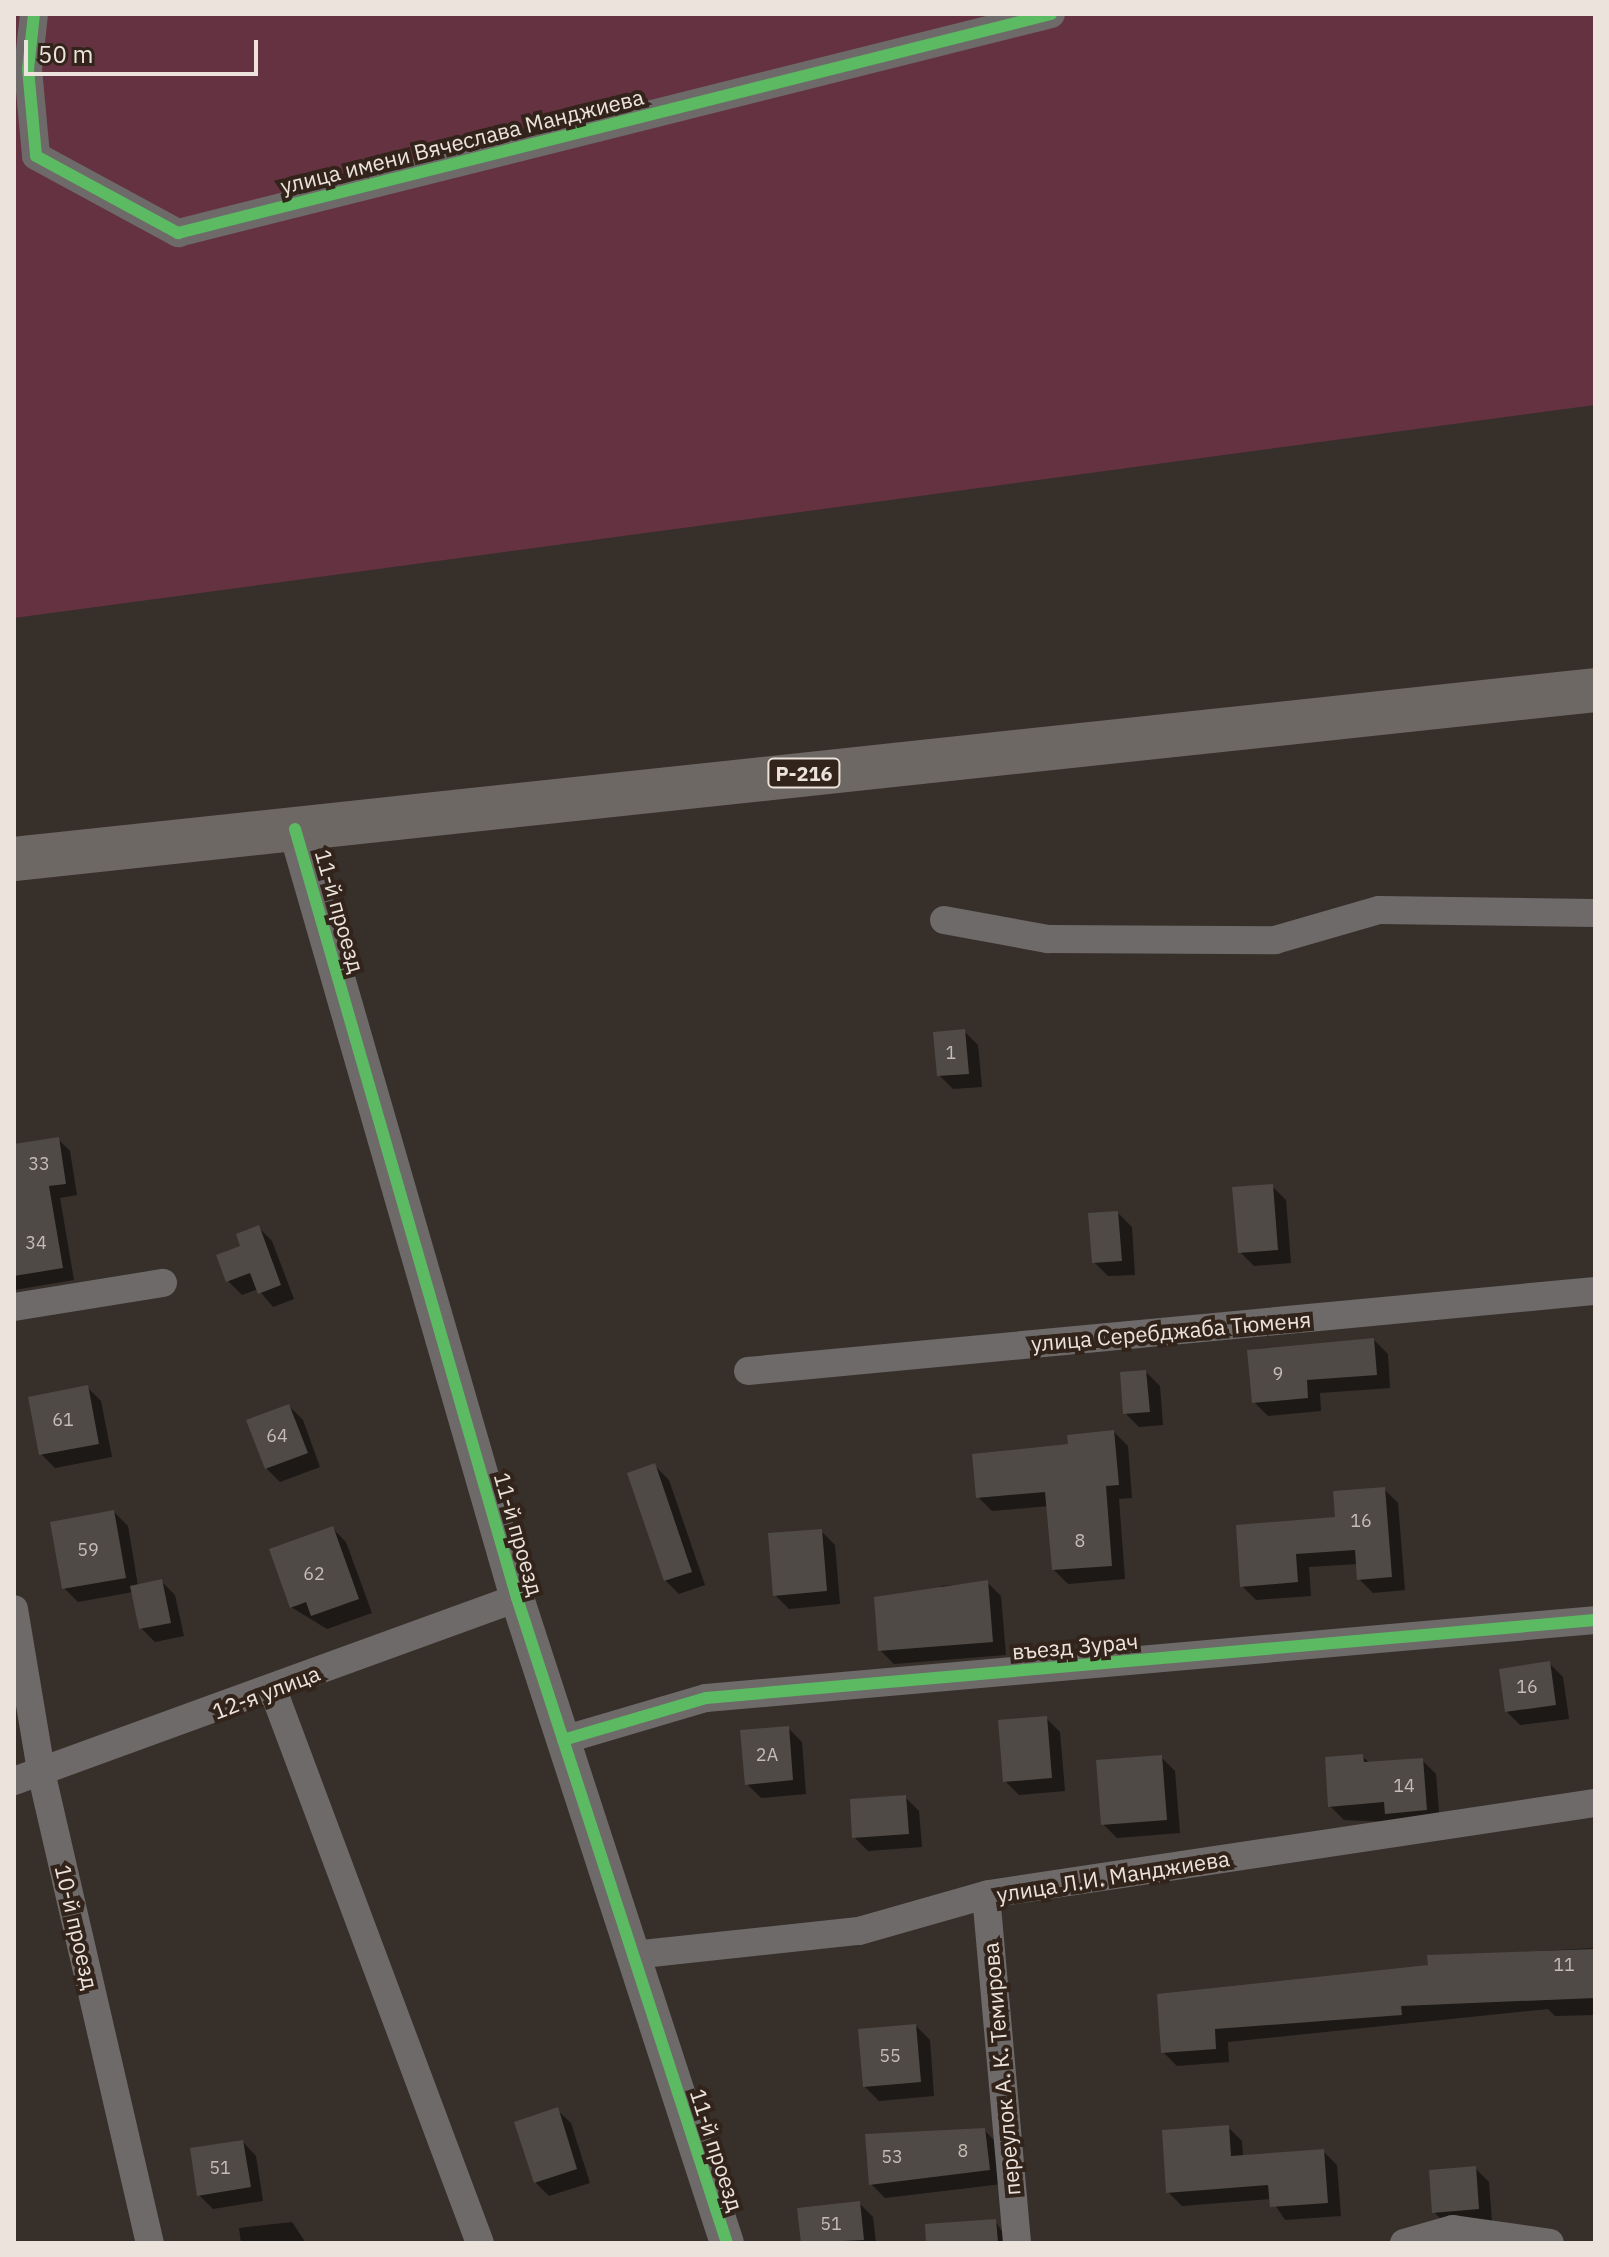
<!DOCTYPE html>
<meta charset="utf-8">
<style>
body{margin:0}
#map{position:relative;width:1609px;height:2257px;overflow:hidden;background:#372f2a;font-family:"IBM Plex Sans",sans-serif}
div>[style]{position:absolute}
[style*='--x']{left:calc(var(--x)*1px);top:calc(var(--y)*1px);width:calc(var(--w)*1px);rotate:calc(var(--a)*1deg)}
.green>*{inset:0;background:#653242}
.shadow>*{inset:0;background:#0007}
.building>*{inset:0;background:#4f4a45}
.minor>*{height:28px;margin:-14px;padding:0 14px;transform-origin:14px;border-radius:14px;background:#6d6a69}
.tertiary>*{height:34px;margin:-17px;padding:0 17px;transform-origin:17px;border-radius:17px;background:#6d6a69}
.trunk>*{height:44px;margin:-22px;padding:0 22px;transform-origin:22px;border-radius:22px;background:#6e6865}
.cycleway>*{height:12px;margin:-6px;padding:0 6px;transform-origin:6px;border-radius:6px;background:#5cba63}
span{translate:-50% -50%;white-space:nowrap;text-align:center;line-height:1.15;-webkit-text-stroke:8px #32241a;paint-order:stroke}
.number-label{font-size:18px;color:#c5bdb6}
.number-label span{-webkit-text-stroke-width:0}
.shield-label span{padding:2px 6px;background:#32241a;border:2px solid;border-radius:6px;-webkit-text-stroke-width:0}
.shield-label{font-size:20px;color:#ece3dc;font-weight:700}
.street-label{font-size:22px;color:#ece3dc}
.frame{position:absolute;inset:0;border:16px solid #ece3dc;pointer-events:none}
.scale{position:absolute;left:24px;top:40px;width:234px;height:36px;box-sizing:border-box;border:4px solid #ece3dc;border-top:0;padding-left:10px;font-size:24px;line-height:28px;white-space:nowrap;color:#ece3dc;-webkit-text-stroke:6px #32241a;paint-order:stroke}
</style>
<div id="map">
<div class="green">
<div style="clip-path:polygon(14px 14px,1595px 14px,1595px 405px,14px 618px)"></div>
</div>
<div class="shadow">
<div style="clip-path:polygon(964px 1031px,978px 1045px,982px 1087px,953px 1089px,939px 1075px)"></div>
<div style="clip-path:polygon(58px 1139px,70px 1151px,77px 1195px,60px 1198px,74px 1280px,14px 1290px,14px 1146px)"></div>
<div style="clip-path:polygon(1272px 1186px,1286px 1200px,1291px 1263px,1254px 1266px,1240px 1252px)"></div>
<div style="clip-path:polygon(1118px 1213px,1132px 1227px,1135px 1275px,1108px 1276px,1094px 1262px)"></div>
<div style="clip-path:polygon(258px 1227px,272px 1241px,294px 1299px,273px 1307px,258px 1289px,242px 1295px,228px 1281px)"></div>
<div style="clip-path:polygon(1374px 1340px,1388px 1354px,1390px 1388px,1320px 1393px,1321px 1411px,1268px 1416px,1254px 1402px)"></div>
<div style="clip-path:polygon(1146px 1372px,1160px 1386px,1163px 1425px,1139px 1427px,1125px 1413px)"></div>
<div style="clip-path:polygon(87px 1387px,101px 1401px,112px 1457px,55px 1468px,41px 1454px)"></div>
<div style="clip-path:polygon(289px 1406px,303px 1420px,320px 1467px,280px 1482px,266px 1468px)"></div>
<div style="clip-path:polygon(1114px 1432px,1128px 1446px,1132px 1498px,1119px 1499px,1125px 1579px,1068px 1584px,1054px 1570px,1049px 1506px,992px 1511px,978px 1497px,1070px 1446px)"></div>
<div style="clip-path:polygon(655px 1466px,669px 1480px,705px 1585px,679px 1594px,665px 1580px)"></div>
<div style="clip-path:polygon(1384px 1489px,1398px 1503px,1405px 1590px,1373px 1593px,1359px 1579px,1358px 1564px,1309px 1567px,1311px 1596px,1256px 1600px,1242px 1586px)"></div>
<div style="clip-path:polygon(114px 1512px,128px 1526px,138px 1586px,161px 1581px,175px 1595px,184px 1636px,155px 1642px,141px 1628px,133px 1592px,78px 1602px,64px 1588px)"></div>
<div style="clip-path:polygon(332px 1528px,346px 1542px,372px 1613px,327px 1629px,291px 1607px)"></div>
<div style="clip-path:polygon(821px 1531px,835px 1545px,840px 1604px,789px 1609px,775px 1595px)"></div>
<div style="clip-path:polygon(987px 1582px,1001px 1596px,1006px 1655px,894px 1664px,880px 1650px,942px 1594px,941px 1586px)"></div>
<div style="clip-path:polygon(1549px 1663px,1563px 1677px,1569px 1719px,1520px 1725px,1506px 1711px)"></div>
<div style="clip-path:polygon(1046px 1718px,1060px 1732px,1065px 1791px,1019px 1795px,1005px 1781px)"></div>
<div style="clip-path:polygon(788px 1728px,802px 1742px,806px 1794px,761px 1798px,747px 1784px)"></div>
<div style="clip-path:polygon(1362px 1756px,1371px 1764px,1422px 1760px,1436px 1774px,1440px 1824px,1344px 1820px,1330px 1806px)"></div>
<div style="clip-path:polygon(1161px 1757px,1175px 1771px,1180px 1833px,1117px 1838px,1103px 1824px)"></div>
<div style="clip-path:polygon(905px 1797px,919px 1811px,922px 1847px,868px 1851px,854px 1837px)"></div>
<div style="clip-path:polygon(1595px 1948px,1595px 2015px,1555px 2016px,1548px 2009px,1228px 2042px,1229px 2062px,1177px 2066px,1163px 2052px,1159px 1995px,1430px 1967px,1430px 1957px)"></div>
<div style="clip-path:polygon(916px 2026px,930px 2040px,934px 2096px,879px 2101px,865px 2087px)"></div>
<div style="clip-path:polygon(557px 2110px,571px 2123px,590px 2183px,549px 2196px,535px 2182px)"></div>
<div style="clip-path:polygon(1228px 2127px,1242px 2141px,1243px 2157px,1323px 2151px,1337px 2165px,1341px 2216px,1285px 2220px,1271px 2199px,1182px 2206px,1168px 2192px)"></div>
<div style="clip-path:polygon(984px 2130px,998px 2144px,1002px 2184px,885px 2198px,871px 2184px)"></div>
<div style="clip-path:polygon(243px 2142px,256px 2156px,263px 2201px,213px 2209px,199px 2195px)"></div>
<div style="clip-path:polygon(1475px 2168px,1489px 2182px,1492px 2222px,1448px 2226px,1434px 2212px)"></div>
<div style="clip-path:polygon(859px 2203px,873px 2217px,876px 2243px,803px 2243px,800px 2210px)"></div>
<div style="clip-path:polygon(995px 2221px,1010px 2243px,947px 2243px)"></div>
<div style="clip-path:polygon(292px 2222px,306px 2243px,241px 2243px,239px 2228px)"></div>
</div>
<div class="building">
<div style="clip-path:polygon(965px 1029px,969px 1074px,937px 1076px,933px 1032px)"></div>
<div style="clip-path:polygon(59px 1137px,66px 1184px,49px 1186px,63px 1268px,14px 1276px,14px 1144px)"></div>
<div style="clip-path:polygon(1273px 1184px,1278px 1250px,1238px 1253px,1232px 1187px)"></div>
<div style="clip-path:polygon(1118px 1211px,1122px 1261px,1092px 1263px,1088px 1213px)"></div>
<div style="clip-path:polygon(259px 1225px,281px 1285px,258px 1294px,250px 1273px,226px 1282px,216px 1255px,240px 1246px,236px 1234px)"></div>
<div style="clip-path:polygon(1374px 1338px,1377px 1375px,1307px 1380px,1308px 1398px,1252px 1403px,1247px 1350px)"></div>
<div style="clip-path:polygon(1146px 1370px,1150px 1412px,1123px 1414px,1120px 1372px)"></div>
<div style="clip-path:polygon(88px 1385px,99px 1444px,39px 1455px,28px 1397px)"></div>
<div style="clip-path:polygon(289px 1404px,308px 1453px,265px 1469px,246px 1420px)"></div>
<div style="clip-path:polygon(1114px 1430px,1119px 1485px,1106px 1486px,1112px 1566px,1052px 1570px,1045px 1492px,976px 1498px,972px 1454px,1068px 1444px,1067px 1435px)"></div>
<div style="clip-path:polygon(655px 1463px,692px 1572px,664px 1581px,627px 1473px)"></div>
<div style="clip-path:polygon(1385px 1487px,1392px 1577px,1357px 1580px,1355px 1550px,1296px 1554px,1298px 1582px,1240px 1587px,1236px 1525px,1335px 1517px,1333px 1491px)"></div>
<div style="clip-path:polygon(114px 1510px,126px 1578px,62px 1589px,50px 1522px)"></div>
<div style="clip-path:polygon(333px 1526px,359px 1599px,311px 1616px,306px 1602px,290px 1608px,269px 1549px)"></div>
<div style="clip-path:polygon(822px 1529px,827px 1591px,773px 1596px,768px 1533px)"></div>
<div style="clip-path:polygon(162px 1579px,171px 1623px,139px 1629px,130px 1586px)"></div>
<div style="clip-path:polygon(988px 1580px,993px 1642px,878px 1651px,874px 1597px)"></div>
<div style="clip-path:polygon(1550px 1661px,1556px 1705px,1505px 1712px,1499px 1669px)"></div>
<div style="clip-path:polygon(1047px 1716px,1052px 1778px,1003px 1782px,998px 1720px)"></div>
<div style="clip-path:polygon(789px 1726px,793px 1780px,745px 1785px,740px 1730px)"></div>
<div style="clip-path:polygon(1363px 1754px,1364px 1762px,1423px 1758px,1427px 1810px,1385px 1814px,1384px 1802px,1328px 1807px,1325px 1757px)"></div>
<div style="clip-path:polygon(1162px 1755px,1167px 1820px,1101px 1825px,1096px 1760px)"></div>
<div style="clip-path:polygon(906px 1795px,909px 1834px,852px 1838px,850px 1799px)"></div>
<div style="clip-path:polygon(1595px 1949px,1595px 1998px,1401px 2006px,1402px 2015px,1215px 2029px,1216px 2049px,1161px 2053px,1157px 1994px,1428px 1965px,1427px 1955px)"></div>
<div style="clip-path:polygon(916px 2024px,921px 2082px,863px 2087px,858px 2029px)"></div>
<div style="clip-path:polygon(558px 2107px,577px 2169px,534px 2183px,514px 2122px)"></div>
<div style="clip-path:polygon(1229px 2125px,1231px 2156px,1324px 2149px,1328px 2203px,1270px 2207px,1268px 2185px,1166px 2193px,1162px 2130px)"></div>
<div style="clip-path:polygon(985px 2128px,990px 2170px,869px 2185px,865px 2134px)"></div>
<div style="clip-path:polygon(243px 2140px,251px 2187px,197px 2196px,190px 2148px)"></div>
<div style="clip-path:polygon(1476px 2166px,1479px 2209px,1432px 2213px,1429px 2170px)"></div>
<div style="clip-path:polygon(860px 2201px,864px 2240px,801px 2243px,797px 2208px)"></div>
<div style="clip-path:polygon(996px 2219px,998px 2243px,926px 2243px,925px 2224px)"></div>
</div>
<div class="minor">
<div style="--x:34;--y:14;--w:55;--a:96.2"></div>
<div style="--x:28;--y:69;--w:87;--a:84.7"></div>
<div style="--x:36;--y:156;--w:162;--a:28.5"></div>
<div style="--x:178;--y:233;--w:900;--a:-14.08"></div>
<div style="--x:944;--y:920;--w:106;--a:10.4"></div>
<div style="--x:1048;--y:939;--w:227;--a:0.3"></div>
<div style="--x:1275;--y:940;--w:108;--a:-16.1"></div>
<div style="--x:1379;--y:910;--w:216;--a:0.8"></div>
<div style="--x:14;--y:1307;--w:151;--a:-9.2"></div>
<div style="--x:748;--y:1371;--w:851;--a:-5.4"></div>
<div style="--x:14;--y:1609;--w:169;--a:80.5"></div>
<div style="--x:42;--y:1776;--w:479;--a:77"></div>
<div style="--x:273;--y:1690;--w:590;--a:69.48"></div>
<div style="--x:563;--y:1740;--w:149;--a:-16.4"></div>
<div style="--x:706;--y:1698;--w:892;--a:-5.01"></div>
<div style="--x:14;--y:1781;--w:535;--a:-19.99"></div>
<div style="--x:986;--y:1895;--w:349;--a:84.9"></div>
<div style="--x:633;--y:1955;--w:227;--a:-6.1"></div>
<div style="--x:859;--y:1931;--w:135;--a:-15.9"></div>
<div style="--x:989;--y:1894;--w:613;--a:-8.54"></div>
<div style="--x:1404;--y:2243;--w:51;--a:-15.9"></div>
<div style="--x:1453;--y:2229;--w:98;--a:8.2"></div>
</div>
<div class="tertiary">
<div style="--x:295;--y:829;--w:800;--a:73.9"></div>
<div style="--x:517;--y:1598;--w:678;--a:71.97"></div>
</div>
<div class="trunk">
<div style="--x:14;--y:859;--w:1590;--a:-6.1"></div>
</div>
<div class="cycleway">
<div style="--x:34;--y:14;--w:55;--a:96.2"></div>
<div style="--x:28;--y:69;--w:87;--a:84.7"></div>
<div style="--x:36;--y:156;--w:162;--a:28.5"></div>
<div style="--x:178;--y:233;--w:900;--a:-14.08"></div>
<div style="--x:295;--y:829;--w:800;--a:73.9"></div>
<div style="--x:517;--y:1598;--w:678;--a:71.97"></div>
<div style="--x:563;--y:1740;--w:149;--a:-16.4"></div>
<div style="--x:706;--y:1698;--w:892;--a:-5.01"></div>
</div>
<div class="number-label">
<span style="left:951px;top:1053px">1</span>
<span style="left:39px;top:1164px">33</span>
<span style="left:36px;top:1243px">34</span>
<span style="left:1278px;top:1374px">9</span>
<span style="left:63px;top:1420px">61</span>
<span style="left:277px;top:1436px">64</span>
<span style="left:1361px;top:1521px">16</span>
<span style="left:1080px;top:1541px">8</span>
<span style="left:88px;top:1550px">59</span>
<span style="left:314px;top:1574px">62</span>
<span style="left:1527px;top:1687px">16</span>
<span style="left:767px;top:1755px">2А</span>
<span style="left:1404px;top:1786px">14</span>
<span style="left:1564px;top:1965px">11</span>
<span style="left:890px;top:2056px">55</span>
<span style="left:963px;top:2151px">8</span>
<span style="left:892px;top:2157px">53</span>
<span style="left:220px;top:2168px">51</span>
<span style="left:831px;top:2224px">51</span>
</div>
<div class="shield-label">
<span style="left:804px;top:773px">Р-216</span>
</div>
<div class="street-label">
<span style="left:462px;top:141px;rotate:-14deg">улица имени Вячеслава Манджиева</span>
<span style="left:340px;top:911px;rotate:74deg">11-й проезд</span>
<span style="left:1171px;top:1331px;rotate:-5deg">улица Серебджаба Тюменя</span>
<span style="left:519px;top:1534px;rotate:74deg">11-й проезд</span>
<span style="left:1075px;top:1646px;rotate:-5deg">въезд Зурач</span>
<span style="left:266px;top:1692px;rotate:-21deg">12-я улица</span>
<span style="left:1113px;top:1876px;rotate:-9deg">улица Л.И. Манджиева</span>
<span style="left:77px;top:1927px;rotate:77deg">10-й проезд</span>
<span style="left:1001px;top:2069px;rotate:-95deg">переулок А. К. Темирова</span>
<span style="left:717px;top:2150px;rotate:72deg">11-й проезд</span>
</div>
<div class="frame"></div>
<div class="scale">50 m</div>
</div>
